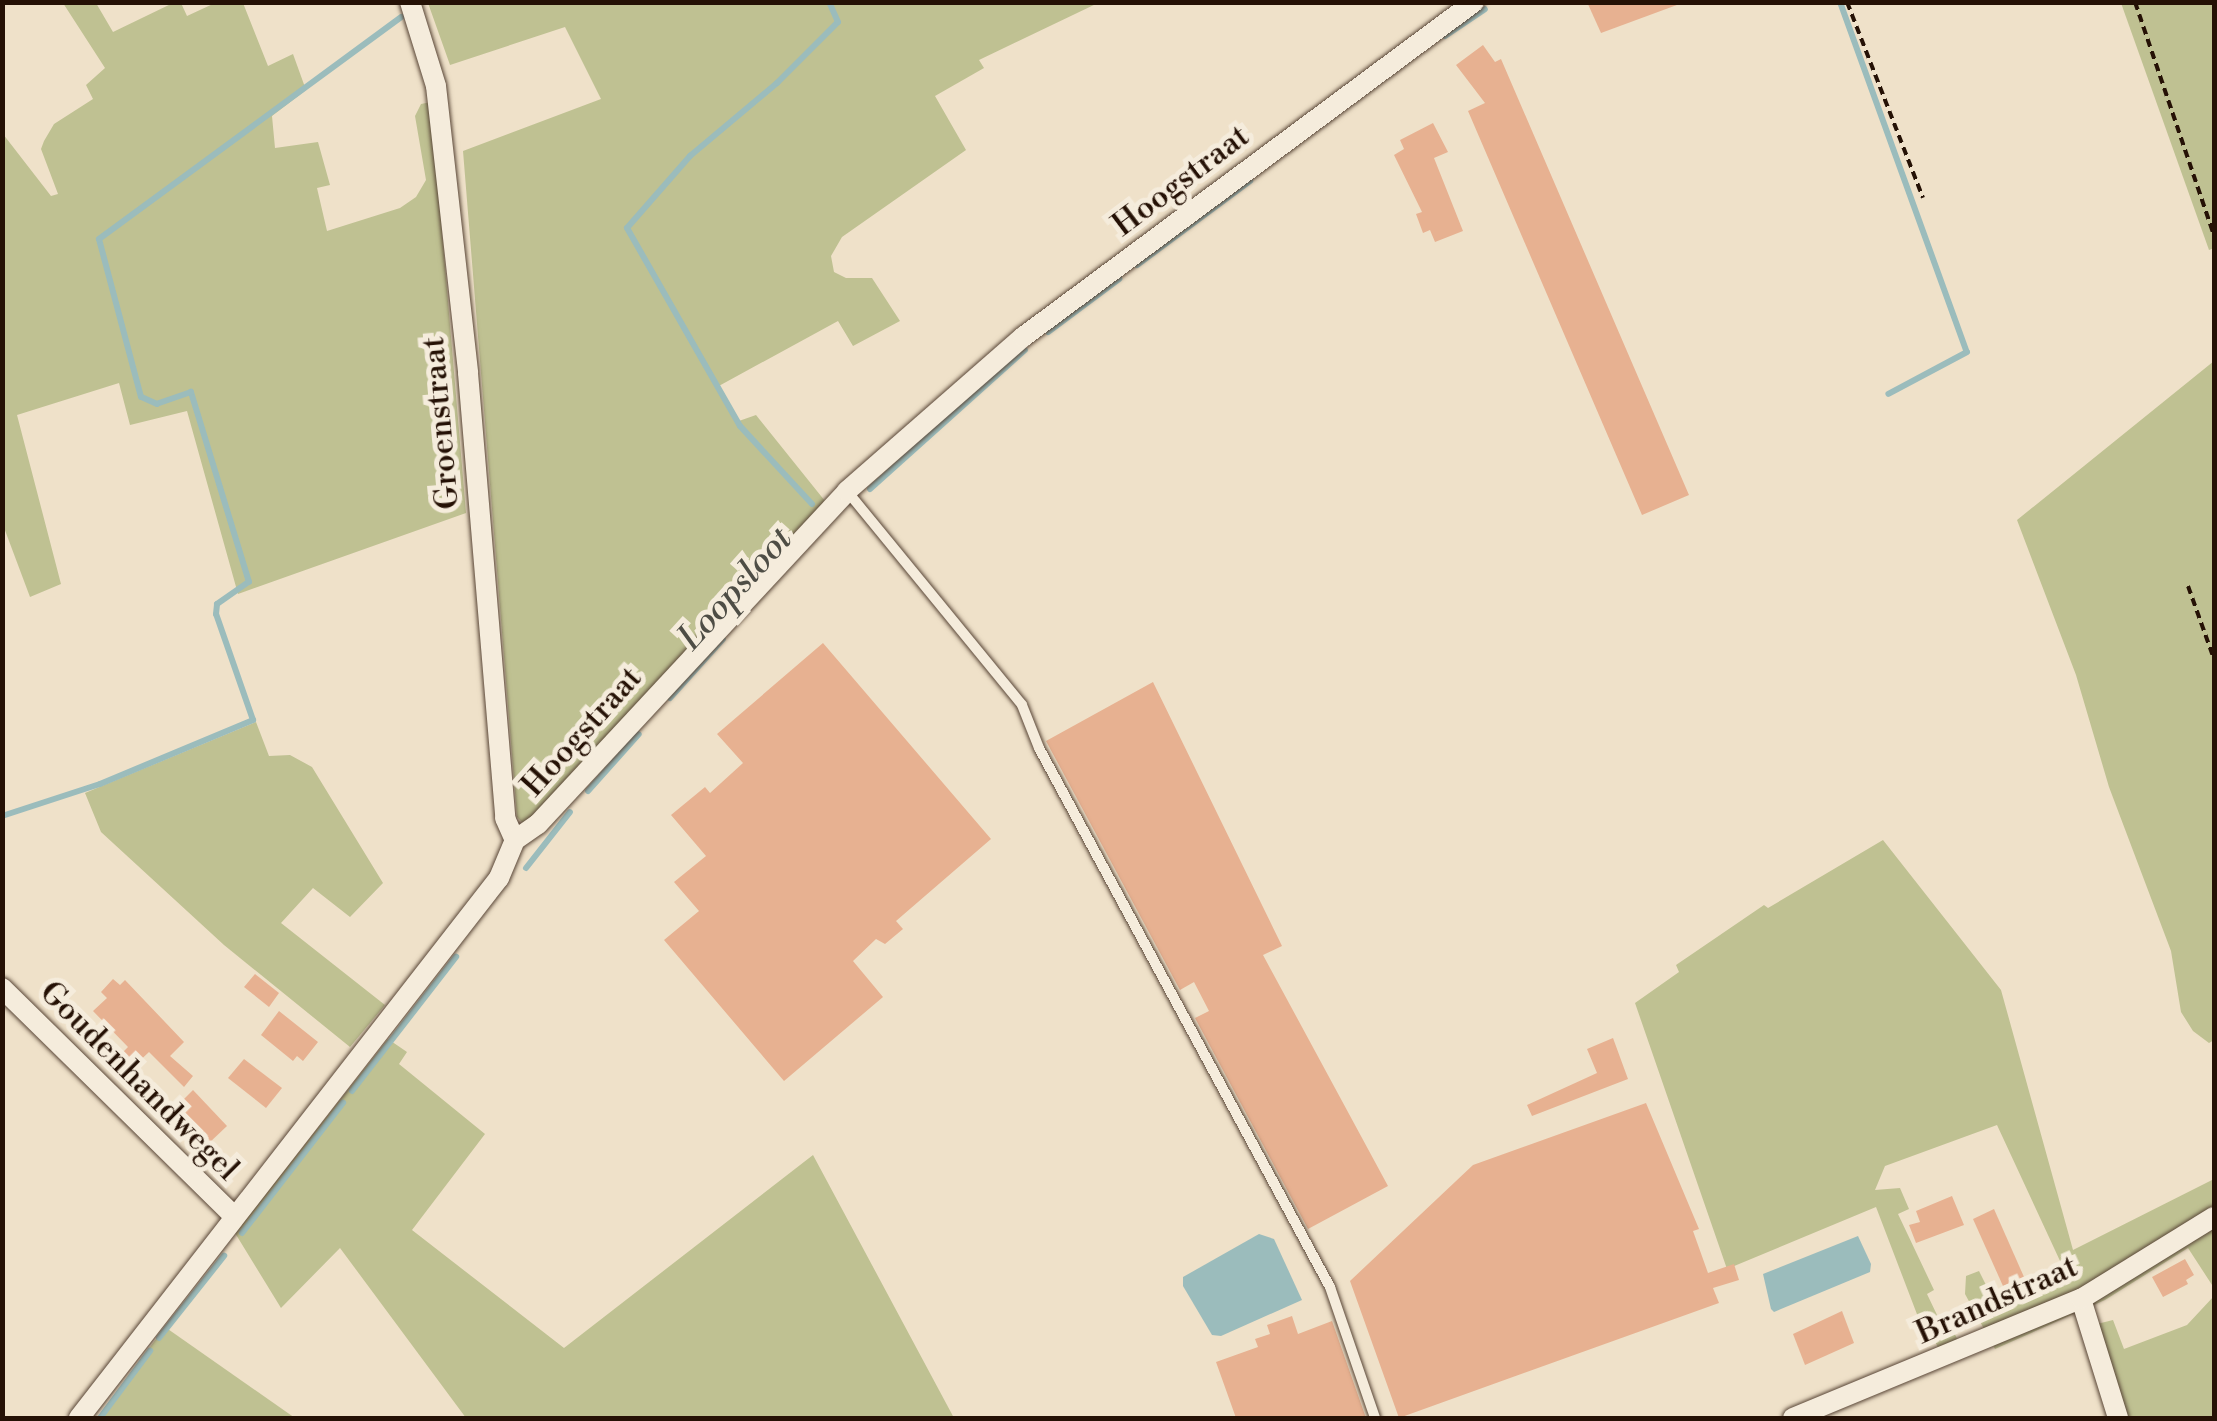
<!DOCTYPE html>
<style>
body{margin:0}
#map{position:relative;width:2217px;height:1421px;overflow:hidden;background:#efe1c9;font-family:"Libre Bodoni",serif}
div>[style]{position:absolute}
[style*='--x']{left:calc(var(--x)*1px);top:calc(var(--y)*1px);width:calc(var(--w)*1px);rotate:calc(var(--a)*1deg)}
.green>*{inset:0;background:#bfc192}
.water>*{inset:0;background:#9bbcbc}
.stream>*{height:6px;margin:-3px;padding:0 3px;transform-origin:3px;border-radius:3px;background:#9bbcbc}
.building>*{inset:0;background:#e7b191}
.path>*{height:4px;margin-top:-2px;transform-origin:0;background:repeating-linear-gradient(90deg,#251105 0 8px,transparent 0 13px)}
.roads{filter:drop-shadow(0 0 2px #584536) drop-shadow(0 0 2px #584536)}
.lane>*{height:10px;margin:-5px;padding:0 5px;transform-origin:5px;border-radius:5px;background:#f5ecdc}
.street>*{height:20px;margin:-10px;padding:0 10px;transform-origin:10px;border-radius:10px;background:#f5ecdc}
span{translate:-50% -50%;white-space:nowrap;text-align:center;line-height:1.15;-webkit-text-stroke:10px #f5ecdc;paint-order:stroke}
.street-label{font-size:32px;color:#251105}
.water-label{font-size:35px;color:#4e4d45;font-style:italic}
.frame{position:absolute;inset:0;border:5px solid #251105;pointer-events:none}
</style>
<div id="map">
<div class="green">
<div style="clip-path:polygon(63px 3px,96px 3px,113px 32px,173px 3px,181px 3px,187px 16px,215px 3px,243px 3px,268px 66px,293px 54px,306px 90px,272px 116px,275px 148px,318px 142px,330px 185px,317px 188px,327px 231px,400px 208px,416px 197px,426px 180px,415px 116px,421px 104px,431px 102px,466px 513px,238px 594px,187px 411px,130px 425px,119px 383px,17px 415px,61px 584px,30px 597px,3px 525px,3px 134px,51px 196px,58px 194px,41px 149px,44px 141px,54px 124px,93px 99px,86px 85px,105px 68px)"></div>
<div style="clip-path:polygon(428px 3px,1098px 3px,979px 60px,984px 68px,935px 96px,966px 150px,842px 237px,831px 256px,834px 272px,846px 278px,872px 278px,900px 321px,853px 346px,838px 321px,717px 387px,736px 422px,756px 415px,825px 501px,526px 826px,517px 817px,463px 151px,601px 99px,565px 27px,450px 65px)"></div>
<div style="clip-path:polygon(2121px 3px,2214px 3px,2214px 248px,2209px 250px)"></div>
<div style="clip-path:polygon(2214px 361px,2214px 1040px,2209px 1043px,2193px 1031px,2181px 1012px,2171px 951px,2109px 787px,2076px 675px,2017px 520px)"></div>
<div style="clip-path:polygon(256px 722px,269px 756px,290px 755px,312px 767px,383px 883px,350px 917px,313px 888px,281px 923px,385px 1005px,350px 1047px,224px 945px,101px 832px,85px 793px)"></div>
<div style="clip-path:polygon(1883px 840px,2001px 990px,2073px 1250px,2214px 1179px,2214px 1288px,2188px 1248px,2105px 1300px,1995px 1349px,1965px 1294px,1966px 1276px,1979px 1271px,1996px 1305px,2067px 1276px,1997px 1125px,1885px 1166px,1875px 1190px,1900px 1188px,1909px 1209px,1898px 1214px,1934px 1290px,1927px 1294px,1938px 1317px,1946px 1314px,1958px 1341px,1939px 1350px,1935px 1341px,1928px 1343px,1876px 1207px,1727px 1269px,1635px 1003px,1679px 972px,1676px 965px,1764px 905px,1768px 908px)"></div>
<div style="clip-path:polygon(388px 1039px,407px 1052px,399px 1064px,485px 1134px,412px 1230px,564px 1348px,813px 1155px,954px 1418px,466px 1418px,340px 1248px,281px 1308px,235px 1233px)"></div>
<div style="clip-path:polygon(2214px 1296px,2214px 1418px,2126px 1418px,2097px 1324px,2113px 1320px,2124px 1349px,2187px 1325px)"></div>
<div style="clip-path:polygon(165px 1327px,295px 1418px,97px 1418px)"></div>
</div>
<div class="water">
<div style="clip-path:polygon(1259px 1234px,1274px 1239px,1302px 1300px,1221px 1336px,1212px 1335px,1183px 1286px,1183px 1277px)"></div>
<div style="clip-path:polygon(1858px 1236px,1871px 1264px,1870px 1272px,1774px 1312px,1771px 1309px,1763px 1274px)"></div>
</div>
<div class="stream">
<div style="--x:1840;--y:2;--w:372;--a:70.1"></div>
<div style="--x:1967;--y:352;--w:89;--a:152"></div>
<div style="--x:1445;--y:36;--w:48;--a:-34"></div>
<div style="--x:1137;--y:265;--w:141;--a:-36.6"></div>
<div style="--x:1048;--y:332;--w:89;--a:-36.7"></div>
<div style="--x:870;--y:489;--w:208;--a:-41.9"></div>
<div style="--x:812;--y:504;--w:106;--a:-132.7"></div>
<div style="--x:740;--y:426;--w:228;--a:-119.7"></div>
<div style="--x:627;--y:228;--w:96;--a:-48.8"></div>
<div style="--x:690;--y:156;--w:114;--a:-40"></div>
<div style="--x:777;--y:83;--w:86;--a:-45"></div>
<div style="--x:838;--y:22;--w:22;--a:-114"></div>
<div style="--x:670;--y:698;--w:79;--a:-48.1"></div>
<div style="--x:588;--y:791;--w:76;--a:-48.2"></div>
<div style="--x:2;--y:816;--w:103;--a:-18.1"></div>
<div style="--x:100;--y:784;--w:166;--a:-22.7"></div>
<div style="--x:253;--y:720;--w:112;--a:-109.2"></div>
<div style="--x:216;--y:614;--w:10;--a:-84"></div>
<div style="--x:217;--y:604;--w:39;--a:-35"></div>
<div style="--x:249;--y:582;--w:199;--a:-107"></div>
<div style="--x:191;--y:392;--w:36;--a:161"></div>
<div style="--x:157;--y:404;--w:17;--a:-156"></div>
<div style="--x:141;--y:397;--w:163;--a:-104.9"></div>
<div style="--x:99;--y:239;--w:375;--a:-36.3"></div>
<div style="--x:526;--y:868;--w:71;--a:-51.8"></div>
<div style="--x:352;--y:1091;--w:170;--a:-52.2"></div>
<div style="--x:242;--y:1233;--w:165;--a:-52.2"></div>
<div style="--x:159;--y:1338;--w:105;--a:-51.6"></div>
<div style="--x:100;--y:1418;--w:84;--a:-53.3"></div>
</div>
<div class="building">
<div style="clip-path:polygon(1587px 2px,1685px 2px,1601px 33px)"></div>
<div style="clip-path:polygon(1483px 45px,1495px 62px,1501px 59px,1689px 495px,1642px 515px,1468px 111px,1485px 103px,1456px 65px)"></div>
<div style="clip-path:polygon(1433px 123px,1448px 152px,1434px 158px,1463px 231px,1435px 242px,1430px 230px,1423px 233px,1416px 214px,1422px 212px,1394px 155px,1404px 149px,1400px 140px)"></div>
<div style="clip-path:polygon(823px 643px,991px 839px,896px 921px,903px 929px,885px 944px,876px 939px,853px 961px,883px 997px,784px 1081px,664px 940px,699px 911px,674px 882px,706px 856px,671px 815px,705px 787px,710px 793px,743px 763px,717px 734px)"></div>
<div style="clip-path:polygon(1153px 682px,1282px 946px,1263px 955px,1388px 1186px,1308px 1229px,1195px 1018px,1209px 1011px,1194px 982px,1180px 990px,1046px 741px)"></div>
<div style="clip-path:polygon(255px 974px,279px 993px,269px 1007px,244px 987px)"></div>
<div style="clip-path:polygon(113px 979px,120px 985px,125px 980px,184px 1042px,170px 1056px,193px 1076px,184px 1087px,149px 1052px,131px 1069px,119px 1056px,128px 1047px,93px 1011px,107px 998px,101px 992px)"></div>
<div style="clip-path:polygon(279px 1011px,318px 1042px,303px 1061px,297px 1056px,293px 1061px,261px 1035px)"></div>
<div style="clip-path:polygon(1613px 1038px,1628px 1079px,1532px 1116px,1527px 1105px,1597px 1073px,1587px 1049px)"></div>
<div style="clip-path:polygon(244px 1059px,282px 1088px,266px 1108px,228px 1078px)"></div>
<div style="clip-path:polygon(193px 1090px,227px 1126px,208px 1144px,172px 1111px)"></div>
<div style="clip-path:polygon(1646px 1103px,1699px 1229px,1693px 1231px,1708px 1273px,1734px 1264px,1739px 1280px,1713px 1288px,1719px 1303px,1399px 1418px,1350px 1281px,1473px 1165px)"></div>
<div style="clip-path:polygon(1952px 1196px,1964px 1225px,1916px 1243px,1909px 1225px,1920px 1222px,1916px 1211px)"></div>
<div style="clip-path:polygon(1994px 1209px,2024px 1277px,2003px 1286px,1973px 1219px)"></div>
<div style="clip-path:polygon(2185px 1259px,2194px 1275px,2186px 1280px,2188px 1284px,2163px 1297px,2152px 1277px)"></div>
<div style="clip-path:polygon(1842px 1311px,1854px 1343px,1805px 1365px,1793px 1334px)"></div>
<div style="clip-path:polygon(1292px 1316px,1298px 1334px,1332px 1321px,1366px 1418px,1236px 1418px,1216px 1362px,1258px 1347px,1255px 1339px,1270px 1334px,1267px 1325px)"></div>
</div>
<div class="path">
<div style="--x:1847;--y:2;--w:210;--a:68.8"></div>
<div style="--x:2135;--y:2;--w:246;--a:71.3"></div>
<div style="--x:2188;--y:586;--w:77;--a:70.4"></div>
</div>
<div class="roads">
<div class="lane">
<div style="--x:847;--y:491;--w:276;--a:50.7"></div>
<div style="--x:1022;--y:705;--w:46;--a:68.4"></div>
<div style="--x:1039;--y:748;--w:613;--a:61.64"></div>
<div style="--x:1330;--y:1287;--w:139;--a:71"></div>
</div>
<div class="street">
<div style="--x:410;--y:2;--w:88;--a:72.8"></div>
<div style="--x:436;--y:86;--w:289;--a:83.6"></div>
<div style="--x:468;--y:373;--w:447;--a:85.2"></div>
<div style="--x:505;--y:818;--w:24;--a:66"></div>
<div style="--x:2;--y:988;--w:325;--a:44.5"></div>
<div style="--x:2081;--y:1299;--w:125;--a:72.7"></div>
<div style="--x:79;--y:1418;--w:684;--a:-52.13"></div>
<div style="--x:499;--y:878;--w:41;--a:-67.2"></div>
<div style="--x:515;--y:840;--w:28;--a:-35"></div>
<div style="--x:538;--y:824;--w:454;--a:-47.1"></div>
<div style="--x:847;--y:491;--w:234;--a:-41.2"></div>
<div style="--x:1023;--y:337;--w:562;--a:-36.6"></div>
<div style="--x:1793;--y:1418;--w:312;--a:-22.5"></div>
<div style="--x:2081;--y:1299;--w:156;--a:-31.7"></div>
</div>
</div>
<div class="street-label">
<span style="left:1181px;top:181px;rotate:-37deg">Hoogstraat</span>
<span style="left:441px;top:423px;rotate:-95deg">Groenstraat</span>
<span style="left:582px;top:732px;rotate:-48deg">Hoogstraat</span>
<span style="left:139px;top:1081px;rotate:45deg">Goudenhandwegel</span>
<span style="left:1997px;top:1300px;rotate:-24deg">Brandstraat</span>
</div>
<div class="water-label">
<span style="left:736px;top:589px;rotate:-48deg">Loopsloot</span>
</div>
<div class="frame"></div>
</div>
